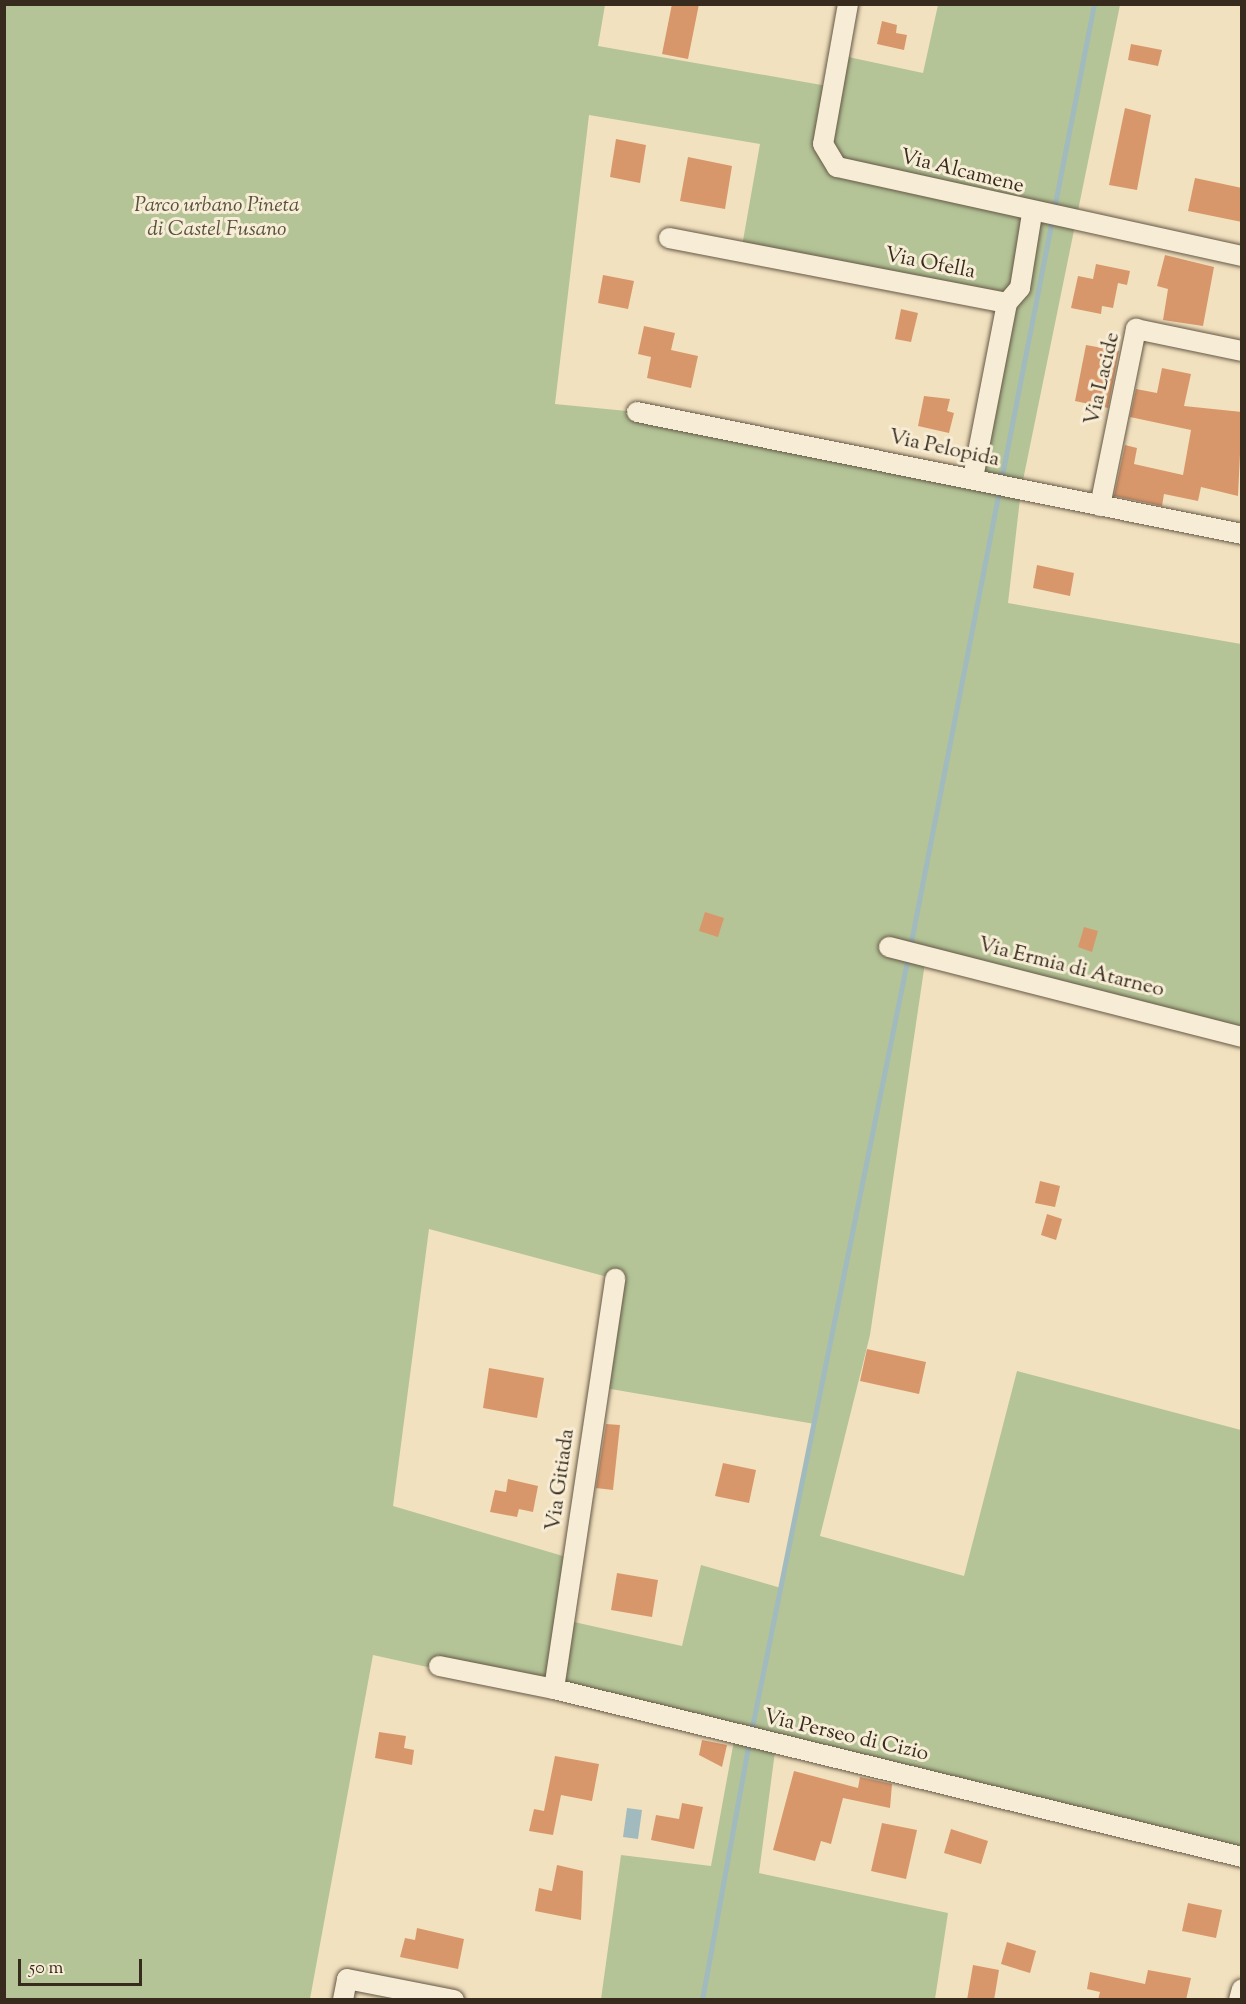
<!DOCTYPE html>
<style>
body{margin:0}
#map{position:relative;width:1246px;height:2004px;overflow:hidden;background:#f2e1bf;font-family:"Sorts Mill Goudy",serif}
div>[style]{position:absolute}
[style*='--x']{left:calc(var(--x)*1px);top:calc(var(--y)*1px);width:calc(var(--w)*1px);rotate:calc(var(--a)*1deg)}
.green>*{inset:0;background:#b4c497}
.water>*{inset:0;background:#a1babe}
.stream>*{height:5px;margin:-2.5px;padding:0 2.5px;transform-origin:2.5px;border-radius:2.5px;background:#a1babe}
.building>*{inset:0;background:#d8976b}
.roads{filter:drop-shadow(0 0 2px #655846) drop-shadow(0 0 2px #655846)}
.minor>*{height:20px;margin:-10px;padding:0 10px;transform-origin:10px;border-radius:10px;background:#f7ecd5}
span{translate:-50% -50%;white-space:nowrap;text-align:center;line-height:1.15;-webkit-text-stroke:6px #f7ecd5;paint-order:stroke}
.street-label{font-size:21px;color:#362b1d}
.park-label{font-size:21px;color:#56513c;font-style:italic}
.frame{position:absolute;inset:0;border:6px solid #362b1d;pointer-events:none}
.scale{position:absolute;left:18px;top:1959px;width:124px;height:27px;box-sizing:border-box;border:3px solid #362b1d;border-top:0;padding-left:8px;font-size:18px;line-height:21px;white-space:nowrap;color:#362b1d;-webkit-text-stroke:4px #f7ecd5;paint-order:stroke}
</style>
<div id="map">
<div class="green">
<div style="clip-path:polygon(evenodd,5px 5px,605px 5px,598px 46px,833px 87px,839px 55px,923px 73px,938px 5px,1120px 5px,1021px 490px,1008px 603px,1241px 644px,1241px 1037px,926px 956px,870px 1335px,820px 1536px,964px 1576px,1017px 1371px,1241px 1430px,1241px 1857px,776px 1744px,759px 1873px,948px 1913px,935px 1999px,601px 1999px,621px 1855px,711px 1866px,735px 1735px,373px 1655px,310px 1999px,5px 2000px,5px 5px,589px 115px,760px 144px,741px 252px,1007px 303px,973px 478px,637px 412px,555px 404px,589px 115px,5px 5px,429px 1229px,615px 1279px,599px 1387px,815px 1424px,781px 1588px,701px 1565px,682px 1646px,565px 1620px,573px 1559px,393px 1506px,429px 1229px)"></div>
</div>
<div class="water">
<div style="clip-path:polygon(627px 1808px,642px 1810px,638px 1839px,623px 1837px)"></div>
</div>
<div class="stream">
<div style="--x:910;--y:947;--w:961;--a:-78.96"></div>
<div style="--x:751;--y:1732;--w:792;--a:-78.56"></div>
<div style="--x:702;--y:2000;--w:263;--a:-79.7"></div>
</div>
<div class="building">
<div style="clip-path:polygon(672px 4px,699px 4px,688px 59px,662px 54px)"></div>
<div style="clip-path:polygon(882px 21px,897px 25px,896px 33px,907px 35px,904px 50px,877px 44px)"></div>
<div style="clip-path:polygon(1131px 44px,1162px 50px,1158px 66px,1128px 60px)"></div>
<div style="clip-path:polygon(1125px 108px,1151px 115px,1137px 190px,1109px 185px)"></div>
<div style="clip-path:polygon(616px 139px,646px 145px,640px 183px,610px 177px)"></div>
<div style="clip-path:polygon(688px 157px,732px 166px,725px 209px,680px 201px)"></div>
<div style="clip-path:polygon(1195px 178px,1242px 188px,1242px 222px,1188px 211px)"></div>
<div style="clip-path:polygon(1165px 255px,1214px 267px,1203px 326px,1163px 320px,1168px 289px,1157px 286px)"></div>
<div style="clip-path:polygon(1096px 264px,1130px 271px,1127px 285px,1118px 283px,1113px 308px,1102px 306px,1101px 314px,1071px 308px,1078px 276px,1093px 279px)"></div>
<div style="clip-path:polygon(603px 275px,634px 281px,628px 309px,598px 303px)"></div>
<div style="clip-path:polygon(901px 309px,918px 313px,911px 342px,895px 339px)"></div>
<div style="clip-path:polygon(644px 326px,675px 333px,671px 350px,698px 356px,691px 388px,647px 378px,651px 357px,638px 354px)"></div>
<div style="clip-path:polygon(1086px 345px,1119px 351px,1108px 408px,1075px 401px)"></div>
<div style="clip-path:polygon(1162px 368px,1191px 374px,1184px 406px,1242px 412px,1238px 496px,1201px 487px,1198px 501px,1164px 494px,1162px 506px,1114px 496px,1125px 445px,1137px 448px,1134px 464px,1183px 475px,1191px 430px,1130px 417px,1136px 389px,1157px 393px)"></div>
<div style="clip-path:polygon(924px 396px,950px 399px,947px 411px,954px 413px,949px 433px,918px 426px)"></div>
<div style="clip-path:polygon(1037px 565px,1074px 573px,1070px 596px,1033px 588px)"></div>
<div style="clip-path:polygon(705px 912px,724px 918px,718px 937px,699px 931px)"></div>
<div style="clip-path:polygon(1084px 927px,1098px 931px,1092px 952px,1078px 947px)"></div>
<div style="clip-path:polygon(1040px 1181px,1060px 1186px,1055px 1207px,1035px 1203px)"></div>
<div style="clip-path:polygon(1047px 1214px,1062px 1219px,1056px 1240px,1041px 1235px)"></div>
<div style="clip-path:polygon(867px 1349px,926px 1362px,919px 1394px,860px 1381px)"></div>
<div style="clip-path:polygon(489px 1368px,544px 1378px,537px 1418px,483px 1408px)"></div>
<div style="clip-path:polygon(606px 1424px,620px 1425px,613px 1490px,596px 1488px)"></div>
<div style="clip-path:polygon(723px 1463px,756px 1470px,749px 1503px,715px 1496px)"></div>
<div style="clip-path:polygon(508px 1479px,538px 1486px,533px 1512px,519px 1509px,517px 1517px,490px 1512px,495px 1490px,506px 1492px)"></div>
<div style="clip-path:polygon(617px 1573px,658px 1580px,652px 1617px,611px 1610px)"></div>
<div style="clip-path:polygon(379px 1732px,406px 1736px,404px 1748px,414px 1750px,412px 1765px,375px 1758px)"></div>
<div style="clip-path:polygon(702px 1740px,727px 1745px,722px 1767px,699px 1755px)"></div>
<div style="clip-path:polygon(555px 1756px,599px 1764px,592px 1801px,561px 1795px,553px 1835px,529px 1831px,534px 1809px,544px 1811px)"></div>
<div style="clip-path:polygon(794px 1771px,858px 1788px,860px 1777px,892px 1784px,890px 1808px,843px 1798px,831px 1844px,821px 1841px,815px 1861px,773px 1850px)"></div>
<div style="clip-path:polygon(682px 1803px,703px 1807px,694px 1849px,651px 1840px,656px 1815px,679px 1819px)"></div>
<div style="clip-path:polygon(882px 1823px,917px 1830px,906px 1879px,871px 1871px)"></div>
<div style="clip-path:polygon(951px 1829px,988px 1841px,981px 1864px,944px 1853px)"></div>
<div style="clip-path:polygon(557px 1865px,583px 1871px,581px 1920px,535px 1911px,539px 1888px,552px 1891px)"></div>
<div style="clip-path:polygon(1188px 1903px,1222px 1910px,1216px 1938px,1182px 1931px)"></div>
<div style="clip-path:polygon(417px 1928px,464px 1939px,458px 1969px,400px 1957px,405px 1938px,415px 1940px)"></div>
<div style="clip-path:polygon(1007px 1942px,1036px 1951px,1030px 1973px,1001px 1964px)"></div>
<div style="clip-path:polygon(973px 1965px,999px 1970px,994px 2000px,967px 2000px)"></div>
<div style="clip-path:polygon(1148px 1970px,1191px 1978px,1186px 2000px,1098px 2000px,1100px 1992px,1087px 1989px,1090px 1972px,1145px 1984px)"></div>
</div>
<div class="roads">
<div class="minor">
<div style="--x:848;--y:4;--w:142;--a:100.1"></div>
<div style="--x:823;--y:144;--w:27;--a:59"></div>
<div style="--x:837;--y:167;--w:415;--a:12.4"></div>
<div style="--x:669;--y:238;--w:344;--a:10.9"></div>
<div style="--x:637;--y:412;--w:617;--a:11.4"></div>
<div style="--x:973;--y:478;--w:178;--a:-79"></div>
<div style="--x:1007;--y:303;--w:20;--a:-49"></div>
<div style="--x:1020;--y:288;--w:75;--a:-80.8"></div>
<div style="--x:1100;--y:506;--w:181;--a:-78.5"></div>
<div style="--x:1136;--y:329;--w:108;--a:11.7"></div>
<div style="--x:889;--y:947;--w:364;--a:14.3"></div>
<div style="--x:439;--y:1666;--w:117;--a:11.3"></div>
<div style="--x:554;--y:1689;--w:708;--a:13.72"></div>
<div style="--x:554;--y:1689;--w:415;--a:-81.5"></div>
<div style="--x:343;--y:2000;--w:21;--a:-79"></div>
<div style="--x:347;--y:1979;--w:109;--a:11.1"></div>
<div style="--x:1239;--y:2000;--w:11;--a:-75"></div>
</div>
</div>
<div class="street-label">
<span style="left:962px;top:172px;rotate:14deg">Via Alcamene</span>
<span style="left:930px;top:264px;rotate:11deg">Via Ofella</span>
<span style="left:1103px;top:379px;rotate:-77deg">Via Lacide</span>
<span style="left:944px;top:449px;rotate:12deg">Via Pelopida</span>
<span style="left:1071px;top:968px;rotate:14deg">Via Ermia di Atarneo</span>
<span style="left:561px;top:1480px;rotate:-82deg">Via Gitiada</span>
<span style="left:846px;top:1736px;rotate:13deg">Via Perseo di Cizio</span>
</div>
<div class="park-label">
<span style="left:217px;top:218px">Parco urbano Pineta<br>di Castel Fusano</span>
</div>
<div class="frame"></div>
<div class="scale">50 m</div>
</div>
